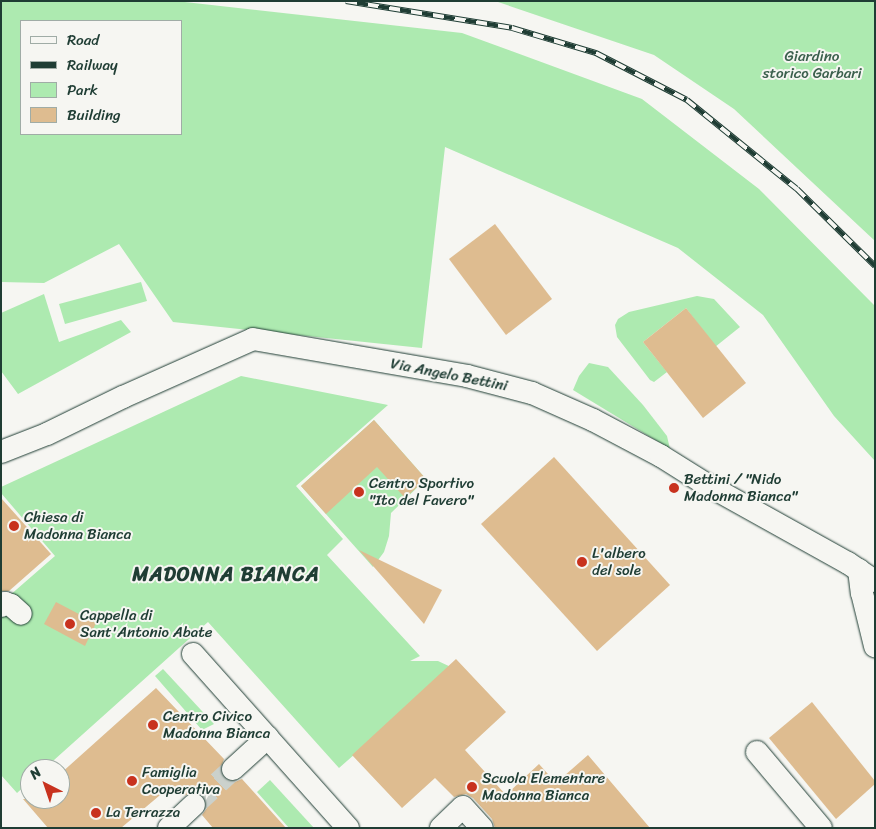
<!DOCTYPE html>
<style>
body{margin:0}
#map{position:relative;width:876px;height:829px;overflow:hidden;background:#f6f6f2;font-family:Sriracha,sans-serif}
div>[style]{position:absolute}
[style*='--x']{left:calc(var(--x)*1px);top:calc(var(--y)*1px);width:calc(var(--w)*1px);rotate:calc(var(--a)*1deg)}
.green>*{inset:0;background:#adeab0}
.building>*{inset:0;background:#debc90}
.minor-tunnel>*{height:22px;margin-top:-11px;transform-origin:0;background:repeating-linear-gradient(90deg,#cbd1cc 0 22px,transparent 0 33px)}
.roads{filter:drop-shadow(0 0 1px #1f3d34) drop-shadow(0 0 1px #1f3d34)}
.minor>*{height:22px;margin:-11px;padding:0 11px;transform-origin:11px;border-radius:11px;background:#f6f6f2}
.rail>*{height:5.5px;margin-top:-2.75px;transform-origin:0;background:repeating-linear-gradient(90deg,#f6f6f2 0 11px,#1f3d34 0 22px);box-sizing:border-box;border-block:1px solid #1f3d34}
.dots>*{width:14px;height:14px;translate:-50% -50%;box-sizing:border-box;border:2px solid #f6f6f2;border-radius:50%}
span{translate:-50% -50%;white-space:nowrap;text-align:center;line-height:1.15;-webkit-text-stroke:4px #f6f6f2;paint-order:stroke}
.park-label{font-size:15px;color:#3b604d}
.street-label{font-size:15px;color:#1f3d34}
.poi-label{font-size:15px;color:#1f3d34}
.left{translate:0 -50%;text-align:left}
.district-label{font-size:20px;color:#1f3d34;font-weight:700;letter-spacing:1px}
.frame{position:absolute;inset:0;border:2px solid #1f3d34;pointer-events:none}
.legend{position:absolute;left:20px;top:20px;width:162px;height:115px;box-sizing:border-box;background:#f6f6f2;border:1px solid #a0aca6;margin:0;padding:6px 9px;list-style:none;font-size:15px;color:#1f3d34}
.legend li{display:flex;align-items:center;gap:10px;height:25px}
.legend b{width:25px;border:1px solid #a0aca6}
.north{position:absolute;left:20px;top:759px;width:50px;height:50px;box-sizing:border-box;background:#f6f6f2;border:1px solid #a0aca6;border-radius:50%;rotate:319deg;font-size:14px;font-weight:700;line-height:20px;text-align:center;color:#1f3d34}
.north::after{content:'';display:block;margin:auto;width:18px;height:22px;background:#c8321e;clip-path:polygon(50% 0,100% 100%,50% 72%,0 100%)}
</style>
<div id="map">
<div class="green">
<div style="clip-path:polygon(evenodd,1px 1px,176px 1px,462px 33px,642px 99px,759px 189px,875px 306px,875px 461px,834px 416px,763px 315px,678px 248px,445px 147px,422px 348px,173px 322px,119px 244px,44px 283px,1px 282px,1px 1px,21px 21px,181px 21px,181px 134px,21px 134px,21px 21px)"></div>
<div style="clip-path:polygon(495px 1px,875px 1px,875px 241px,734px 109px,654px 55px)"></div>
<div style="clip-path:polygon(141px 282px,147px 301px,65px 324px,59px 304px)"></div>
<div style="clip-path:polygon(44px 294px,59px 342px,121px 320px,131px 332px,18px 394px,1px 371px,1px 313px)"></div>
<div style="clip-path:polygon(697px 296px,714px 299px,740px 327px,715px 347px,686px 308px,643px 342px,667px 372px,654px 382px,650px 380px,617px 337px,615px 325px,618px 319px,629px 312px)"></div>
<div style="clip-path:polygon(589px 363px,608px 367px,643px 405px,667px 436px,670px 449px,573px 390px,579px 376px)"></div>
<div style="clip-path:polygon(241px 376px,388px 405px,296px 486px,343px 539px,327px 555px,420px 656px,410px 661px,438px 661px,453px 668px,339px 768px,208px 622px,44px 769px,30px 769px,30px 781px,17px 793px,1px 775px,1px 603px,55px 556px,1px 493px,1px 487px)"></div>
<div style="clip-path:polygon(374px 420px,426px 479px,391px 513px,389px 536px,384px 552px,373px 567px,301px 486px)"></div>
<div style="clip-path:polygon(163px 669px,214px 724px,202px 730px,155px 676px)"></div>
<div style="clip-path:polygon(270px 780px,314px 828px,289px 828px,257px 792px)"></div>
</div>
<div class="building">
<div style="clip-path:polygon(495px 224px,552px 299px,506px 335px,449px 259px)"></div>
<div style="clip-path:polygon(686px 308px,746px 383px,703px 418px,643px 342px)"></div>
<div style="clip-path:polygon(374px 420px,426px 479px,405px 498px,377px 467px,326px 514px,301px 486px)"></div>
<div style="clip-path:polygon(554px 457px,670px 585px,597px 651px,481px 524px)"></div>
<div style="clip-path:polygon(1px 498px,51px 554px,9px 591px,1px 591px)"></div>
<div style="clip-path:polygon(359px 550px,442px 590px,424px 624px)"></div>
<div style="clip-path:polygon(56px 602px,96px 623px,85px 646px,44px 624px)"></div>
<div style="clip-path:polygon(456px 659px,506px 712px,465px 750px,506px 795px,539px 764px,556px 783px,588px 755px,650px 828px,495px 828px,492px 819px,473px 798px,466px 794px,454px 797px,435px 778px,402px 808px,352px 755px)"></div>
<div style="clip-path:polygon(156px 688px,224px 759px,220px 771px,224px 778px,235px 782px,242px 779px,286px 828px,213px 828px,202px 815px,207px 808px,203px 796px,192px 792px,184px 796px,172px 785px,121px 828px,48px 828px,23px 799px,60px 799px,60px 774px)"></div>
<div style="clip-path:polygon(812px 702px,875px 781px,875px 784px,836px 819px,769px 738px)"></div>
</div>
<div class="minor-tunnel">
<div style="--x:194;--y:805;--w:53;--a:-42.7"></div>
</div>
<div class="roads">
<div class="minor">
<div style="--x:1;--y:452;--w:49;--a:-21.4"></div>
<div style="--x:47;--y:434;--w:85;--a:-26"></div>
<div style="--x:123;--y:397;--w:142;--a:-24"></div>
<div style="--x:253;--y:339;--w:217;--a:9.8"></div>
<div style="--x:467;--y:376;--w:67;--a:14.7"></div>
<div style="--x:532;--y:393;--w:67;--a:23.9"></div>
<div style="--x:593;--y:420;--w:77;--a:27.9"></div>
<div style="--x:661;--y:456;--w:51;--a:32.1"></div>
<div style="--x:704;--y:483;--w:165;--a:29.1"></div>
<div style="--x:848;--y:563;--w:32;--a:34"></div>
<div style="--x:859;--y:570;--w:23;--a:83"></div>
<div style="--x:862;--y:593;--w:55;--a:76.2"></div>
<div style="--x:1;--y:606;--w:5;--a:-37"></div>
<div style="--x:5;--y:603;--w:6;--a:18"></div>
<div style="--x:11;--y:605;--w:13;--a:42"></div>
<div style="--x:193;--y:654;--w:233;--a:48.3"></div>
<div style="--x:757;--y:752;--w:99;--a:49.9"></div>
<div style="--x:233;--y:769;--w:47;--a:-42.4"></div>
<div style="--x:169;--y:828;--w:34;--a:-43"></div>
<div style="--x:441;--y:828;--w:30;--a:-44"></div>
<div style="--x:463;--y:807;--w:28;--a:48"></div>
</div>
</div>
<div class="rail">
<div style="--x:346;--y:1;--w:168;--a:9.2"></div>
<div style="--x:512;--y:28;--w:88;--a:16.6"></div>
<div style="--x:596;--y:53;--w:102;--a:27.3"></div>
<div style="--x:687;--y:100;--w:141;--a:39"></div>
<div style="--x:797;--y:189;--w:110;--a:44.6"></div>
</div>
<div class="dots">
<div style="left:674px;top:488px;background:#c8321e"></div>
<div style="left:359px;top:492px;background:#c8321e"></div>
<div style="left:14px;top:526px;background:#c8321e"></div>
<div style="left:582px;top:562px;background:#c8321e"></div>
<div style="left:70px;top:624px;background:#c8321e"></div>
<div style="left:153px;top:725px;background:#c8321e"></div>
<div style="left:132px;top:781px;background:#c8321e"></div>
<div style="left:472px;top:787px;background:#c8321e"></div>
<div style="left:96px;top:813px;background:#c8321e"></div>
</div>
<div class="park-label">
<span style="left:812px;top:65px">Giardino<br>storico Garbari</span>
</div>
<div class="street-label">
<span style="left:449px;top:375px;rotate:11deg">Via Angelo Bettini</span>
</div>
<div class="poi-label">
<span class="left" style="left:684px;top:488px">Bettini / "Nido<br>Madonna Bianca"</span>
<span class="left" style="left:369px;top:492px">Centro Sportivo<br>"Ito del Favero"</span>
<span class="left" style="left:24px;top:526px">Chiesa di<br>Madonna Bianca</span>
<span class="left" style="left:592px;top:562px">L'albero<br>del sole</span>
<span class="left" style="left:80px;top:624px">Cappella di<br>Sant'Antonio Abate</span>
<span class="left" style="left:163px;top:725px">Centro Civico<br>Madonna Bianca</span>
<span class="left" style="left:142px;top:781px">Famiglia<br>Cooperativa</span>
<span class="left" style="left:482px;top:787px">Scuola Elementare<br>Madonna Bianca</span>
<span class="left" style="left:106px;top:813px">La Terrazza</span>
</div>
<div class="district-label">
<span style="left:226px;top:574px">MADONNA BIANCA</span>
</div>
<div class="frame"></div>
<ul class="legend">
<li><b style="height:6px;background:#f6f6f2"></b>Road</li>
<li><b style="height:6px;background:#1f3d34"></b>Railway</li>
<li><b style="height:14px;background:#adeab0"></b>Park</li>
<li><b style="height:14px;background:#debc90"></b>Building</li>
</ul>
<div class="north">N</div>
</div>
